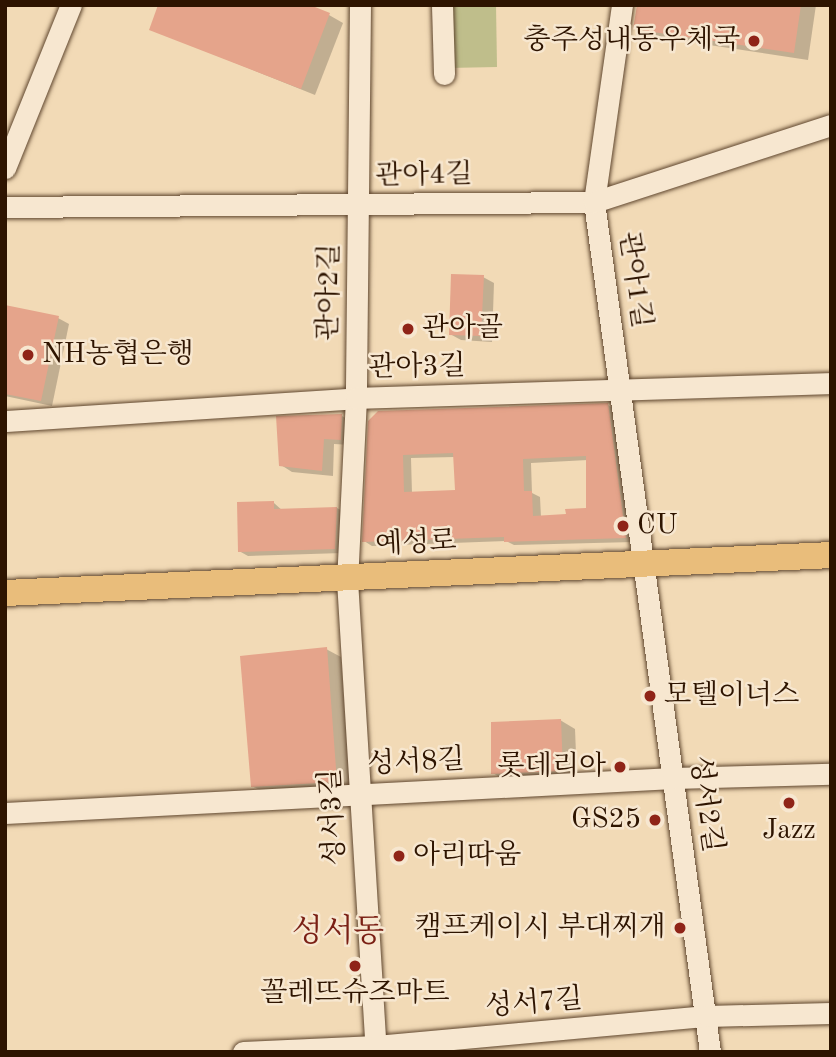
<!DOCTYPE html>
<meta charset="utf-8">
<style>
body{margin:0}
#map{position:relative;width:836px;height:1057px;overflow:hidden;background:#f2dab6;font-family:"Old Standard TT","Noto Serif KR",serif}
div>[style]{position:absolute}
[style*='--x']{left:calc(var(--x)*1px);top:calc(var(--y)*1px);width:calc(var(--w)*1px);rotate:calc(var(--a)*1deg)}
.green>*{inset:0;background:#bfbe8b}
.shadow>*{inset:0;background:#0003}
.building>*{inset:0;background:#e5a48b}
.roads{filter:drop-shadow(0 0 2px #5f462e) drop-shadow(0 0 2px #5f462e)}
.minor>*{height:21px;margin:-10.5px;padding:0 10.5px;transform-origin:10.5px;border-radius:10.5px;background:#f7e7d0}
.major>*{height:26px;margin:-13px;padding:0 13px;transform-origin:13px;border-radius:13px;background:#e9bd7b}
.dots>*{width:19px;height:19px;translate:-50% -50%;box-sizing:border-box;border:4px solid #f7e7d0;border-radius:50%}
span{translate:-50% -50%;white-space:nowrap;text-align:center;line-height:1.15;-webkit-text-stroke:5px #f7e7d0;paint-order:stroke}
.poi-label{font-size:28px;color:#2e1400}
.right{translate:-100% -50%;text-align:right}
.left{translate:0 -50%;text-align:left}
.street-label{font-size:28px;color:#2e1400}
.quarter-label{font-size:32px;color:#7a1f14}
.frame{position:absolute;inset:0;border:7px solid #2e1400;pointer-events:none}
</style>
<div id="map">
<div class="green">
<div style="clip-path:polygon(448px 5px,496px 5px,497px 67px,448px 68px)"></div>
</div>
<div class="shadow">
<div style="clip-path:polygon(638px 5px,816px 5px,808px 60px,649px 36px,635px 28px)"></div>
<div style="clip-path:polygon(329px 15px,343px 23px,315px 95px,151px 29px)"></div>
<div style="clip-path:polygon(483px 277px,494px 283px,492px 342px,461px 340px,450px 334px)"></div>
<div style="clip-path:polygon(5px 307px,58px 318px,69px 324px,52px 406px,5px 396px)"></div>
<div style="clip-path:polygon(evenodd,608px 405px,616px 410px,634px 542px,514px 545px,506px 541px,372px 546px,364px 541px,370px 422px,608px 405px,455px 457px,457px 492px,412px 493px,411px 458px,455px 457px,608px 405px,588px 460px,587px 510px,568px 515px,541px 517px,540px 497px,532px 493px,531px 463px,588px 460px)"></div>
<div style="clip-path:polygon(342px 416px,352px 422px,351px 445px,334px 444px,333px 476px,292px 472px,281px 465px)"></div>
<div style="clip-path:polygon(274px 503px,283px 511px,337px 508px,346px 513px,343px 553px,248px 556px,239px 551px)"></div>
<div style="clip-path:polygon(326px 649px,341px 657px,350px 790px,267px 794px,252px 786px)"></div>
<div style="clip-path:polygon(560px 720px,575px 729px,577px 778px,507px 782px,493px 773px)"></div>
</div>
<div class="building">
<div style="clip-path:polygon(158px 5px,310px 5px,330px 13px,301px 89px,149px 30px)"></div>
<div style="clip-path:polygon(637px 5px,801px 5px,794px 53px,633px 29px)"></div>
<div style="clip-path:polygon(451px 274px,484px 275px,481px 336px,449px 335px)"></div>
<div style="clip-path:polygon(5px 305px,59px 316px,41px 401px,5px 394px)"></div>
<div style="clip-path:polygon(evenodd,608px 403px,626px 538px,504px 542px,504px 537px,362px 542px,368px 421px,378px 411px,608px 403px,453px 453px,455px 490px,404px 492px,403px 455px,453px 453px,608px 403px,586px 456px,586px 508px,565px 509px,566px 514px,533px 516px,532px 491px,524px 491px,523px 459px,586px 456px)"></div>
<div style="clip-path:polygon(342px 414px,341px 440px,324px 439px,322px 471px,279px 466px,276px 416px)"></div>
<div style="clip-path:polygon(274px 501px,274px 509px,337px 507px,335px 549px,238px 552px,237px 502px)"></div>
<div style="clip-path:polygon(327px 647px,337px 782px,251px 787px,240px 656px)"></div>
<div style="clip-path:polygon(561px 719px,563px 771px,491px 774px,491px 722px)"></div>
</div>
<div class="roads">
<div class="minor">
<div style="--x:360;--y:5;--w:393;--a:90.6"></div>
<div style="--x:356;--y:398;--w:182;--a:92.8"></div>
<div style="--x:347;--y:580;--w:473;--a:86.5"></div>
<div style="--x:442;--y:5;--w:69;--a:88.3"></div>
<div style="--x:622;--y:5;--w:199;--a:98.1"></div>
<div style="--x:594;--y:202;--w:858;--a:82.23"></div>
<div style="--x:5;--y:168;--w:176;--a:-68"></div>
<div style="--x:5;--y:207;--w:589;--a:-0.49"></div>
<div style="--x:594;--y:202;--w:249;--a:-18"></div>
<div style="--x:5;--y:421;--w:352;--a:-3.7"></div>
<div style="--x:356;--y:398;--w:475;--a:-1.8"></div>
<div style="--x:5;--y:813;--w:669;--a:-3"></div>
<div style="--x:673;--y:778;--w:158;--a:-1.5"></div>
<div style="--x:243;--y:1052;--w:133;--a:-2.6"></div>
<div style="--x:376;--y:1046;--w:332;--a:-5.2"></div>
<div style="--x:707;--y:1016;--w:124;--a:-1.4"></div>
</div>
<div class="major">
<div style="--x:5;--y:593;--w:827;--a:-2.63"></div>
</div>
</div>
<div class="dots">
<div style="left:754px;top:41px;background:#8f2418"></div>
<div style="left:408px;top:329px;background:#8f2418"></div>
<div style="left:28px;top:355px;background:#8f2418"></div>
<div style="left:623px;top:526px;background:#8f2418"></div>
<div style="left:650px;top:696px;background:#8f2418"></div>
<div style="left:620px;top:767px;background:#8f2418"></div>
<div style="left:789px;top:803px;background:#8f2418"></div>
<div style="left:655px;top:820px;background:#8f2418"></div>
<div style="left:399px;top:856px;background:#8f2418"></div>
<div style="left:680px;top:928px;background:#8f2418"></div>
<div style="left:355px;top:966px;background:#8f2418"></div>
</div>
<div class="poi-label">
<span class="right" style="left:740px;top:41px">충주성내동우체국</span>
<span class="left" style="left:422px;top:329px">관아골</span>
<span class="left" style="left:42px;top:355px">NH농협은행</span>
<span class="left" style="left:637px;top:526px">CU</span>
<span class="left" style="left:664px;top:696px">모텔이너스</span>
<span class="right" style="left:606px;top:767px">롯데리아</span>
<span class="right" style="left:641px;top:820px">GS25</span>
<span style="left:789px;top:831px">Jazz</span>
<span class="left" style="left:413px;top:856px">아리따움</span>
<span class="right" style="left:666px;top:928px">캠프케이시 부대찌개</span>
<span style="left:355px;top:994px">꼴레뜨슈즈마트</span>
</div>
<div class="street-label">
<span style="left:424px;top:176px;rotate:-1deg">관아4길</span>
<span style="left:634px;top:280px;rotate:82deg">관아1길</span>
<span style="left:330px;top:292px;rotate:-89deg">관아2길</span>
<span style="left:417px;top:368px;rotate:-1deg">관아3길</span>
<span style="left:416px;top:544px;rotate:-3deg">예성로</span>
<span style="left:416px;top:763px;rotate:-3deg">성서8길</span>
<span style="left:705px;top:804px;rotate:82deg">성서2길</span>
<span style="left:334px;top:817px;rotate:-93deg">성서3길</span>
<span style="left:534px;top:1004px;rotate:-5deg">성서7길</span>
</div>
<div class="quarter-label">
<span style="left:338px;top:933px">성서동</span>
</div>
<div class="frame"></div>
</div>
